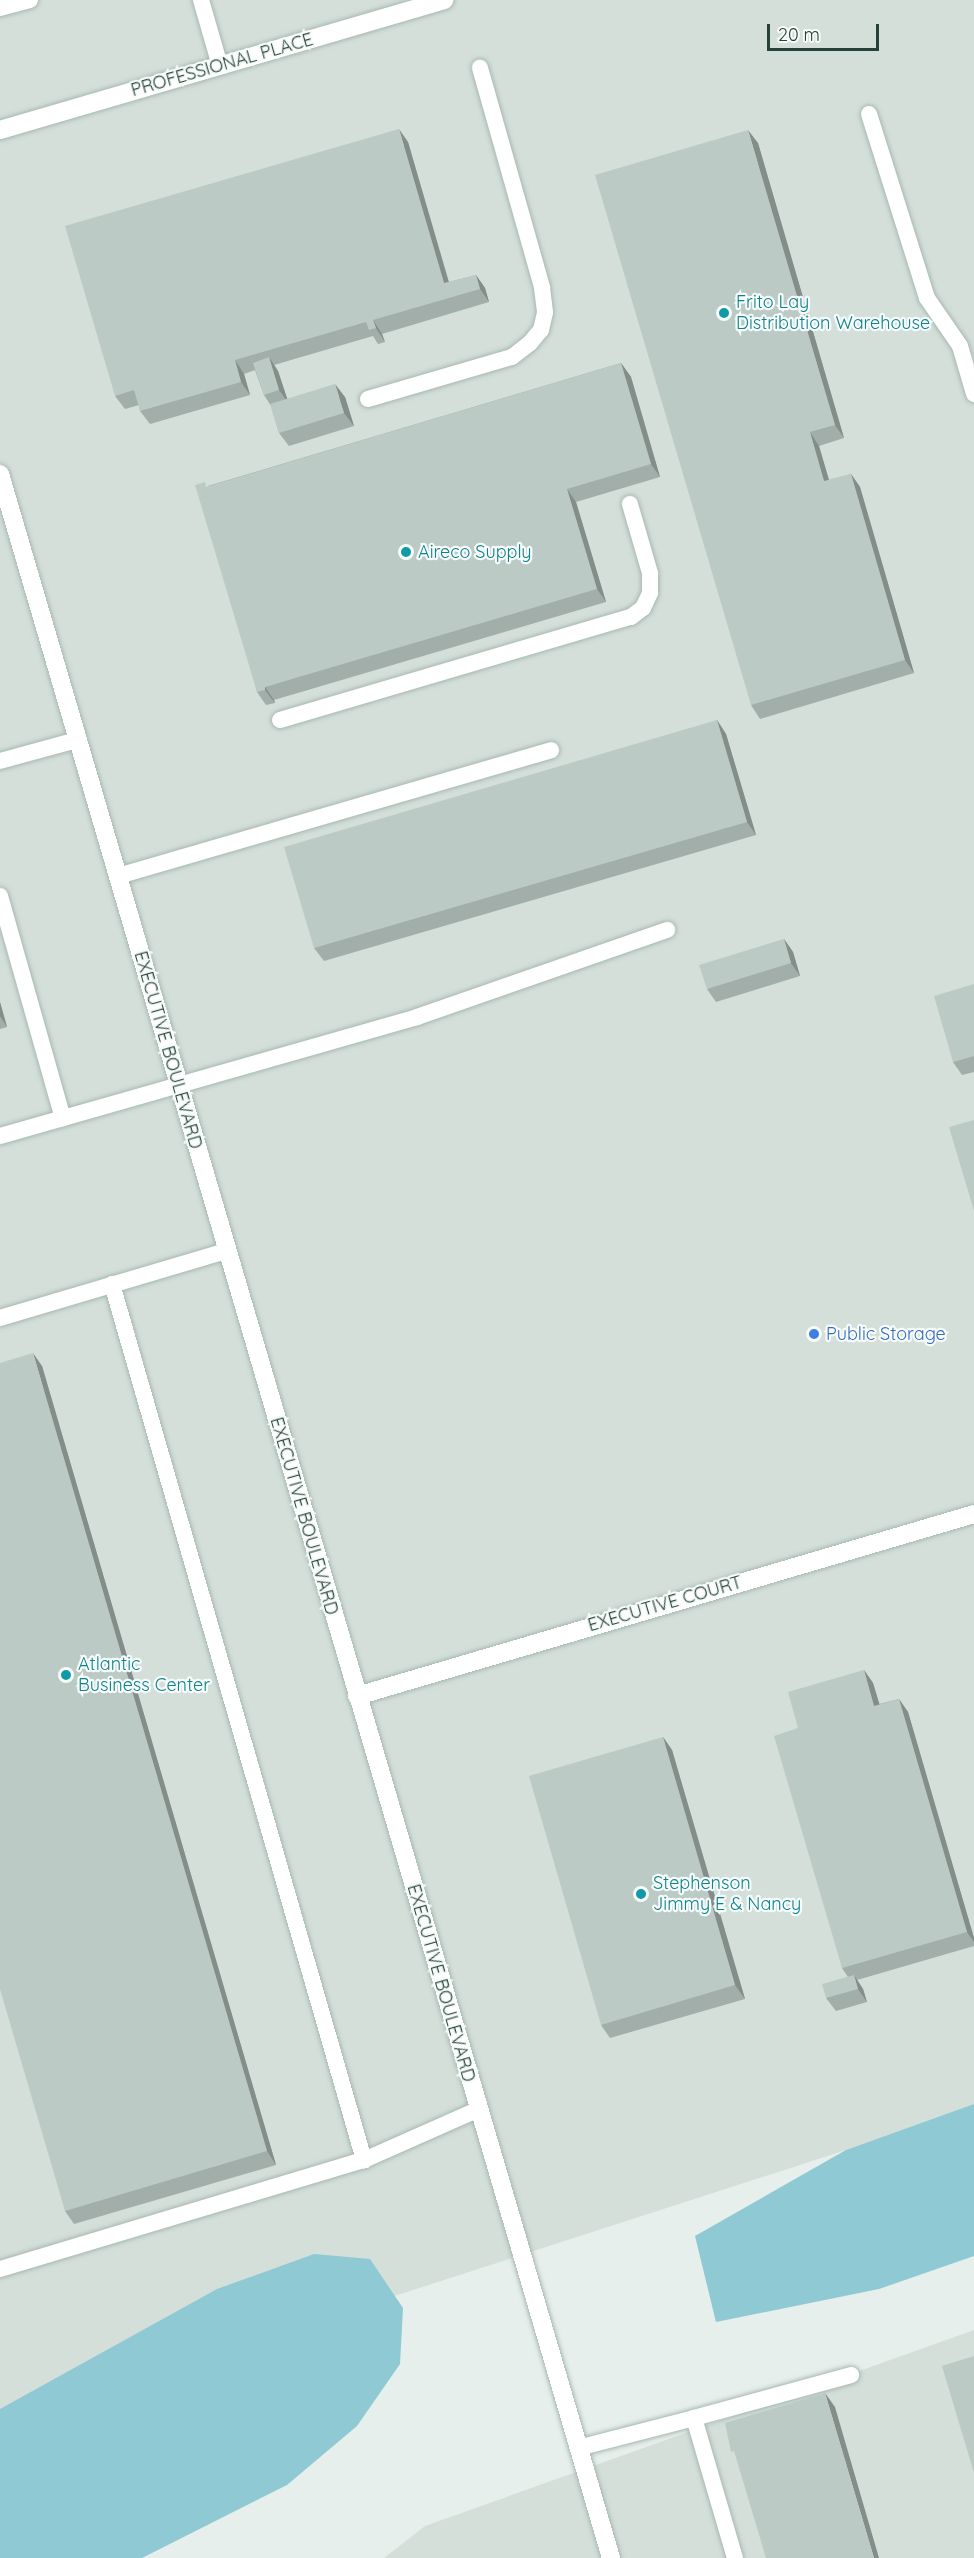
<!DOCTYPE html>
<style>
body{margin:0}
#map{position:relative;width:974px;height:2558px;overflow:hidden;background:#e6efeb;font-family:Quicksand,sans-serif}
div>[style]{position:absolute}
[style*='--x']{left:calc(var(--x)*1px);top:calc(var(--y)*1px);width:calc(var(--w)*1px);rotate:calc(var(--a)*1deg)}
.built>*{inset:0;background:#d4dfda}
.water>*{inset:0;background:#8ec9d4}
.roads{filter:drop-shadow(0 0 2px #a8b8b2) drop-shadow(0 0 2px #a8b8b2)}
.service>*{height:16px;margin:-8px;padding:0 8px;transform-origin:8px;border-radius:8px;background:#fff}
.minor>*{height:18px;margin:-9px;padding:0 9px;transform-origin:9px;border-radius:9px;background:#fff}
.tertiary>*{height:18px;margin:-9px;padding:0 9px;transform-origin:9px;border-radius:9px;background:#fff}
.wall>*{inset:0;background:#a1aea9}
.shaded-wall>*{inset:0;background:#838d89}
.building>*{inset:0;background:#bbcac4}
.dots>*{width:16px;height:16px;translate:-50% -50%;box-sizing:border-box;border:3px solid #f7fbf9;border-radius:50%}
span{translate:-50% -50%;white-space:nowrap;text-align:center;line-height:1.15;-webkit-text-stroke:4.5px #f7fbf9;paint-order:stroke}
.street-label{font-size:18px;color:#24423a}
.culture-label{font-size:18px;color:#0d838f}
.left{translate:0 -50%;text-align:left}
.shop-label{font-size:18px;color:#366cbe}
.scale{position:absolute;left:767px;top:24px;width:112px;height:27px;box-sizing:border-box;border:3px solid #24423a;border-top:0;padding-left:8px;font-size:18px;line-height:21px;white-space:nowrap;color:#24423a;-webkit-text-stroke:4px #f7fbf9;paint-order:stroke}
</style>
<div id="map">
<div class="built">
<div style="clip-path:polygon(0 0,974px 0,974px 2104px,846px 2150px,14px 2419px,0 2427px)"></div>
<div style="clip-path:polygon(974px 2330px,974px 2558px,384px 2558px,425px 2526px)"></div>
</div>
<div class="water">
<div style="clip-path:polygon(974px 2104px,974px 2256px,879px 2289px,716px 2322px,695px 2236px,846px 2150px)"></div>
<div style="clip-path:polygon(314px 2254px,370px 2259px,403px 2308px,400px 2364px,357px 2426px,287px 2485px,142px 2558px,0 2558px,0 2409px,217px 2289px)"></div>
</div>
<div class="roads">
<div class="service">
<div style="--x:201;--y:0;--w:69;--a:73.9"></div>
<div style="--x:0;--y:8;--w:31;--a:-15"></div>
<div style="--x:869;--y:114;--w:193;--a:72.5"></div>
<div style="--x:927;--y:298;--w:58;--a:55.5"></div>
<div style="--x:960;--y:346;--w:50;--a:73.7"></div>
<div style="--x:368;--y:399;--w:150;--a:-16.3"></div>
<div style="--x:512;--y:357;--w:23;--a:-38"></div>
<div style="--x:530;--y:343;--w:17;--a:-50"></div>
<div style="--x:541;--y:330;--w:18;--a:-77"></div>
<div style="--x:545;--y:312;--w:25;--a:-97"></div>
<div style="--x:542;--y:287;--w:228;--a:-105.8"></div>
<div style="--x:280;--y:720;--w:366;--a:-16.4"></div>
<div style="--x:631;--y:617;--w:15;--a:-37"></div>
<div style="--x:643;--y:608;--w:17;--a:-65"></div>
<div style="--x:650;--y:593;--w:20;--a:-90"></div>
<div style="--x:650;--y:573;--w:72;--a:-106.2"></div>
<div style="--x:0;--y:761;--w:80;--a:-15.3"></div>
<div style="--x:118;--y:876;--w:451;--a:-16.2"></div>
<div style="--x:0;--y:896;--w:231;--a:74.2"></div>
<div style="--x:0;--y:1136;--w:434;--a:-15.9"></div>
<div style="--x:417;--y:1017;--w:265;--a:-19.2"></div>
<div style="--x:112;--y:1284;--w:912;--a:73.95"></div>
<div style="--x:0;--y:1318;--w:236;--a:-16.5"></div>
<div style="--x:0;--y:2269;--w:380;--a:-16.7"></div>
<div style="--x:364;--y:2160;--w:126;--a:-23.9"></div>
<div style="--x:694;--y:2418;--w:163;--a:-15.3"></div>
<div style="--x:578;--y:2448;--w:120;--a:-14.5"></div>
<div style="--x:694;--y:2418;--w:146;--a:73.7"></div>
</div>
<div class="minor">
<div style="--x:0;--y:130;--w:463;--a:-16.3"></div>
<div style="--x:357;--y:1696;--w:643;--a:-16.43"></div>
</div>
<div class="tertiary">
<div style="--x:0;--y:474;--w:2172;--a:73.66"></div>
</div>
</div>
<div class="wall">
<div style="clip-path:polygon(408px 142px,449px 282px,476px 275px,485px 288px,489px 302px,382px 334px,385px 342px,378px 344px,373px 336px,274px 365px,278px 371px,287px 399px,345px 397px,354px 426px,289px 446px,279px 433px,271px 406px,264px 395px,255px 370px,244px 374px,250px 395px,150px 424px,140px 411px,139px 405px,125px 409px,115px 396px)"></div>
<div style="clip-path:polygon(758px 143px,844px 438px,819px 446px,829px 480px,851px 474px,860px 487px,914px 673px,760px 719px,751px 705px)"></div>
<div style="clip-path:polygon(621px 363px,631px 377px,660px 477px,576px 502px,606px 602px,274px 700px,275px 703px,266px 705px,257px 692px,208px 486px)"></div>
<div style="clip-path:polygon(717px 720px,726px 734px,756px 835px,324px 961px,314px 948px)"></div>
<div style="clip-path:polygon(784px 939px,793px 952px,800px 976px,716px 1002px,707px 989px)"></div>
<div style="clip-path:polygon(974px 984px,974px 1072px,962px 1075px,953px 1062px)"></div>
<div style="clip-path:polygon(0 1002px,7px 1027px,0 1029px)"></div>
<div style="clip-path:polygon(42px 1366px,276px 2165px,74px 2224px,65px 2211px)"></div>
<div style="clip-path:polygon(864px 1670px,873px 1683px,879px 1704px,899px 1699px,908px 1712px,974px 1938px,974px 1946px,857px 1980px,863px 1989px,867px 2002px,836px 2011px,826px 1998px,848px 1977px,842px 1968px,798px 1728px)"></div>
<div style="clip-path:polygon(663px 1737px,672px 1750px,745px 1999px,610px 2038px,601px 2025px)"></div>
</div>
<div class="shaded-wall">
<div style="clip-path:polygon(399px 129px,408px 142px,453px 297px,444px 283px)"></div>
<div style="clip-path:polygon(748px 130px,758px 143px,844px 438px,835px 425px)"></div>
<div style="clip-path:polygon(476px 275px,485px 288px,489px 302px,480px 289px)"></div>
<div style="clip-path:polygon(373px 320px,382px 334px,385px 342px,376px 328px)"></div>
<div style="clip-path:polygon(269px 357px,278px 371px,289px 404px,279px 390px)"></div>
<div style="clip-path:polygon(235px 360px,244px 374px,250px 395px,241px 382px)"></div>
<div style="clip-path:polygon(621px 363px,631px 377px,660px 477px,651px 464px)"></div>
<div style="clip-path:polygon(335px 384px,345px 397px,354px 426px,344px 413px)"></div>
<div style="clip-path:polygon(810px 432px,819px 446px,833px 494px,824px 481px)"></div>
<div style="clip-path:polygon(851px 474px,860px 487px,914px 673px,905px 660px)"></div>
<div style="clip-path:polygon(567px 489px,576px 502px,606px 602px,597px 589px)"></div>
<div style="clip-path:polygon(265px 687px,274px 700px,275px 703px,265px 690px)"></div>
<div style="clip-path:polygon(717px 720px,726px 734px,756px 835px,747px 822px)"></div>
<div style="clip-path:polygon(784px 939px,793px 952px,800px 976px,791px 963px)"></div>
<div style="clip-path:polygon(0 1002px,7px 1027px,0 1016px)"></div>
<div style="clip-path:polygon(33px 1353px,42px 1366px,276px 2165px,267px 2151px)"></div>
<div style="clip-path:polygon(864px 1670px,873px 1683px,884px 1719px,874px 1706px)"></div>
<div style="clip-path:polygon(899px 1699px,908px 1712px,974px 1938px,974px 1942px,967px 1932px)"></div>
<div style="clip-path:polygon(663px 1737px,672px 1750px,745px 1999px,735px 1985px)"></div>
<div style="clip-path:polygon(854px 1975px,863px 1989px,867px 2002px,858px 1989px)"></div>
<div style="clip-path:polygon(825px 2393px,835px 2407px,879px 2558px,874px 2558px)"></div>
</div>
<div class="building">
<div style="clip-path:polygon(399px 129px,444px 283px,476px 275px,480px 289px,373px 320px,376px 328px,369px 330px,366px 322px,235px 360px,241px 382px,140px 411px,134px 390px,115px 396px,65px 226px)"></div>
<div style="clip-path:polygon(748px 130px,835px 425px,810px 432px,824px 481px,851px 474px,905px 660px,751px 705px,595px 175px)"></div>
<div style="clip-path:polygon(269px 357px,279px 390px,264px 395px,253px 363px)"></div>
<div style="clip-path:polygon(621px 363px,651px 464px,567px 489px,597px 589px,265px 687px,265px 690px,257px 692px,195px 485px,205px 482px,206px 487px)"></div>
<div style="clip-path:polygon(335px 384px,344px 413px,279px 433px,270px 404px)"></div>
<div style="clip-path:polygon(717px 720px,747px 822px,314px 948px,284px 847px)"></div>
<div style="clip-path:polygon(784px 939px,791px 963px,707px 989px,699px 965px)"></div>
<div style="clip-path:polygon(974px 984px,974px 1056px,953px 1062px,934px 996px)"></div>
<div style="clip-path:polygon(974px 1120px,974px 1211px,949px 1127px)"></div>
<div style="clip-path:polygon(33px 1353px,267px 2151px,65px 2211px,0 1989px,0 1363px)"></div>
<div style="clip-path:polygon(864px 1670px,874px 1706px,899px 1699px,967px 1932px,842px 1968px,774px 1736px,798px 1728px,788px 1692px)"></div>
<div style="clip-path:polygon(663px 1737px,735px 1985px,601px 2025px,529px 1776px)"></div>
<div style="clip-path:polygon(854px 1975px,858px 1989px,826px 1998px,822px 1984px)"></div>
<div style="clip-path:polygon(974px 2356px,974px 2473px,942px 2366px)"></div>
<div style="clip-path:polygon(825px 2393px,874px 2558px,766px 2558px,734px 2451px,731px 2452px,725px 2423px)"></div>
</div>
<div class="dots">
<div style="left:724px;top:313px;background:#0f9aa8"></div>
<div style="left:406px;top:552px;background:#0f9aa8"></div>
<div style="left:814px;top:1334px;background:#3f7fe0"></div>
<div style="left:66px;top:1675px;background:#0f9aa8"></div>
<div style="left:641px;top:1894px;background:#0f9aa8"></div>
</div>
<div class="street-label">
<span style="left:222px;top:65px;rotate:-16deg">PROFESSIONAL PLACE</span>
<span style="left:168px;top:1050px;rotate:74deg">EXECUTIVE BOULEVARD</span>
<span style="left:304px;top:1516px;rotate:74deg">EXECUTIVE BOULEVARD</span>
<span style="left:665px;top:1604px;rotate:-16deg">EXECUTIVE COURT</span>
<span style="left:441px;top:1983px;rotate:74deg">EXECUTIVE BOULEVARD</span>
</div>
<div class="culture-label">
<span class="left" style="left:736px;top:313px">Frito Lay<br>Distribution Warehouse</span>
<span class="left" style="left:418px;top:552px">Aireco Supply</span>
<span class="left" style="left:78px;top:1675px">Atlantic<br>Business Center</span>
<span class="left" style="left:653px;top:1894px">Stephenson<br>Jimmy E &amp; Nancy</span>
</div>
<div class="shop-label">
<span class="left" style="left:826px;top:1334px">Public Storage</span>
</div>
<div class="scale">20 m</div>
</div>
